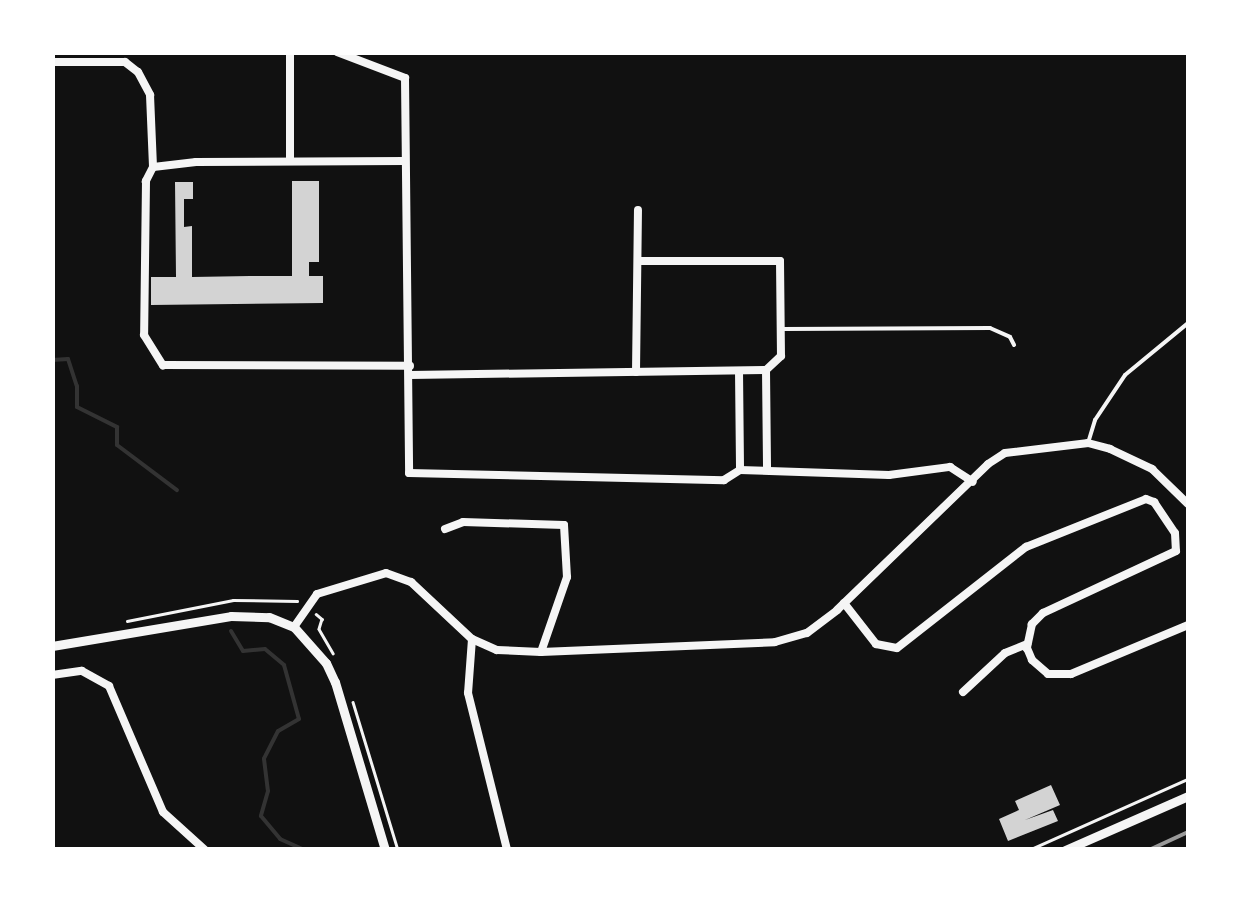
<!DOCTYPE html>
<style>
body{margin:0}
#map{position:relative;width:1241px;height:902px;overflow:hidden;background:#111;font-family:"IBM Plex Sans",sans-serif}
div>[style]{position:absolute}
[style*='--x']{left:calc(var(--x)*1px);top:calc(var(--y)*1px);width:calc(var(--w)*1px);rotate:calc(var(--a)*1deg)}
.stream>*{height:4px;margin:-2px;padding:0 2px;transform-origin:2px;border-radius:2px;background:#333}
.building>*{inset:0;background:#d3d3d3}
.path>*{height:2.5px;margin:-1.25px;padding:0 1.25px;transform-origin:1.25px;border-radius:1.25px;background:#f5f5f5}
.service>*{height:4px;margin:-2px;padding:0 2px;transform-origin:2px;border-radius:2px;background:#f5f5f5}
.minor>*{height:8px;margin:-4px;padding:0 4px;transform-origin:4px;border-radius:4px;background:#f5f5f5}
.tertiary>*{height:9px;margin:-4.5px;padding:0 4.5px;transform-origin:4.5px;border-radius:4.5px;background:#f5f5f5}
.rail>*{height:4px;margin:-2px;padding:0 2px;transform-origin:2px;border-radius:2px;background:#9a9a9a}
span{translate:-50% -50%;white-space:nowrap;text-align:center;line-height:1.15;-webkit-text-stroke:10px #fff;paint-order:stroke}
.frame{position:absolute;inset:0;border:55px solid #fff;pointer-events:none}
</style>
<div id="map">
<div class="stream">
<div style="--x:52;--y:360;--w:16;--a:-4"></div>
<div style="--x:68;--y:359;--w:28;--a:72"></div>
<div style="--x:77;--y:386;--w:21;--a:90"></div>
<div style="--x:77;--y:407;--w:45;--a:26.6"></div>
<div style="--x:117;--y:427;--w:18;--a:90"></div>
<div style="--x:117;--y:445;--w:75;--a:36.9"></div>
<div style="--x:231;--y:631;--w:23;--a:59"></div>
<div style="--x:243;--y:651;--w:22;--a:-5"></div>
<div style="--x:265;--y:649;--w:25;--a:40"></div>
<div style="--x:284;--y:665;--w:56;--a:74.5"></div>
<div style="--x:299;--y:719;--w:24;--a:150"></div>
<div style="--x:278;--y:731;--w:31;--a:117"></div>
<div style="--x:264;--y:759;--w:32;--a:83"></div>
<div style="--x:268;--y:791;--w:26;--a:106"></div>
<div style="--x:261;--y:816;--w:30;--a:50"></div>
<div style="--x:280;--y:839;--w:27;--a:24"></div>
</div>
<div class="building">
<div style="clip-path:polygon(292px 181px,319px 181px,319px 262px,309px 262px,309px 276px,323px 276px,323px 303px,151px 305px,151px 277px,176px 277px,175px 182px,193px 182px,193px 199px,184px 199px,184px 227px,192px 226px,192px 277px,250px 276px,292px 276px)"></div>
<div style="clip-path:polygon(1051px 785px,1060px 805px,1025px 820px,1053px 810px,1058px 821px,1008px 841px,999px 819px,1019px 810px,1015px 801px)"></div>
</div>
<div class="path">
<div style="--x:316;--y:614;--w:8;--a:40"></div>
<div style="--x:322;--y:619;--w:10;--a:107"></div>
<div style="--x:319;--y:629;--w:28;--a:60"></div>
<div style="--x:127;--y:621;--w:108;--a:-11.2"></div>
<div style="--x:233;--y:600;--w:64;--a:0.9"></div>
<div style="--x:353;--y:702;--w:155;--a:73.1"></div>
<div style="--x:1029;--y:850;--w:174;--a:-24.1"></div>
</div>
<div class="service">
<div style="--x:783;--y:329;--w:207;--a:-0.3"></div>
<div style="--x:990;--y:328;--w:22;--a:24"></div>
<div style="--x:1010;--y:337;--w:9;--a:63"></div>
<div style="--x:1088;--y:443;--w:24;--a:-73"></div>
<div style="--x:1095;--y:420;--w:54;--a:-56.3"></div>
<div style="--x:1125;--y:375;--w:82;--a:-39.5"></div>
</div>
<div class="minor">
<div style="--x:337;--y:52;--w:73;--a:20.9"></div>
<div style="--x:405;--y:78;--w:395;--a:89.4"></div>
<div style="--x:409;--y:473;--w:315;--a:1.3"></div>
<div style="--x:724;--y:480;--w:19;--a:-32"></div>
<div style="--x:52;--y:62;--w:73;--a:0"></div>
<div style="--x:125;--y:62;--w:16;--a:38"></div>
<div style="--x:138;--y:72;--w:26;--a:62"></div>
<div style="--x:150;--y:95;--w:72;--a:87.6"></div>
<div style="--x:290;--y:160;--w:108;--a:-90"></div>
<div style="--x:405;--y:161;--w:209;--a:179.7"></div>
<div style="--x:196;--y:162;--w:43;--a:173.4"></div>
<div style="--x:153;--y:167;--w:16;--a:117"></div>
<div style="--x:146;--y:181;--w:154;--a:90.7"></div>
<div style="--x:144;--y:335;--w:36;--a:58"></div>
<div style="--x:163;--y:365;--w:247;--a:0.2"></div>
<div style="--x:639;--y:261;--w:141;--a:0"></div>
<div style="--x:780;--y:261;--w:95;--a:89.4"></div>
<div style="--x:781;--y:356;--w:21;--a:137"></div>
<div style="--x:739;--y:371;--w:99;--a:89.4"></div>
<div style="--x:636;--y:372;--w:162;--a:-89.3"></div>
<div style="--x:410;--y:375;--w:356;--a:-0.8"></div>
<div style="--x:766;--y:370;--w:100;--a:89.4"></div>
<div style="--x:740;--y:470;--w:149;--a:1.9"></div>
<div style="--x:889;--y:475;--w:62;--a:-7.5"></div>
<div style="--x:950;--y:467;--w:27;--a:33"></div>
<div style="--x:445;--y:529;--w:19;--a:-21"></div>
<div style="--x:463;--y:522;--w:101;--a:1.7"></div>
<div style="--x:564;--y:525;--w:52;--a:86.7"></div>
<div style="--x:567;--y:577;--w:79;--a:109.1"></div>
<div style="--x:844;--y:603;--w:52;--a:52"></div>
<div style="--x:876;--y:644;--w:21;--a:11"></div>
<div style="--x:897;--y:648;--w:164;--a:-38.1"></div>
<div style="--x:1026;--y:547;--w:129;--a:-21.8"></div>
<div style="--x:1146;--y:499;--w:9;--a:21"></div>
<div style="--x:1154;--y:502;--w:37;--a:56"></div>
<div style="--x:1175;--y:533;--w:18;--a:87"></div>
<div style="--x:1176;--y:551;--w:147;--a:155"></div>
<div style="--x:1043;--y:613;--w:16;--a:135"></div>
<div style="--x:1032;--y:624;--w:25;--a:102"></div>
<div style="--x:1027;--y:648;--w:13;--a:67"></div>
<div style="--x:1032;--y:660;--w:21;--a:41"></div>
<div style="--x:1048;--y:674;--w:23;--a:0"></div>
<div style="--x:1071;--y:674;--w:127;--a:-22.7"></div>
<div style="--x:294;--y:627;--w:40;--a:-55.1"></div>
<div style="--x:317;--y:594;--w:72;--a:-16.9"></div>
<div style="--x:386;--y:573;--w:27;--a:20"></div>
<div style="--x:411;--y:582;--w:83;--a:43.1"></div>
<div style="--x:472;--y:639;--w:27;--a:24"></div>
<div style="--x:497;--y:650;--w:44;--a:2.6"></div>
<div style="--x:541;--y:652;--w:234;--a:-2.4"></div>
<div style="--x:775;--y:642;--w:33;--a:-16"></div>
<div style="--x:807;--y:633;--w:38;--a:-37"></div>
<div style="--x:837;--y:610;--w:210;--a:-44"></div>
<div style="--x:988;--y:464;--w:20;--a:-33"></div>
<div style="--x:1005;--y:453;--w:84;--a:-6.9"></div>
<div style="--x:1088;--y:443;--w:23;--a:15"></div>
<div style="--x:1110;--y:449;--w:47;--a:25.5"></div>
<div style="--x:1152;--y:469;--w:50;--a:44.2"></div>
<div style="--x:472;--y:639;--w:54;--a:94.2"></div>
<div style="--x:468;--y:693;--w:162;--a:76"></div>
<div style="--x:52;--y:675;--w:30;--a:-8"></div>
<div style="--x:82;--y:671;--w:31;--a:29"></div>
<div style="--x:109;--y:686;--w:137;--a:66.8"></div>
<div style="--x:163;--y:812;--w:57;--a:42.1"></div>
<div style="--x:963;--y:692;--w:57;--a:-42.9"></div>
<div style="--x:1005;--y:653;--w:24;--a:-22"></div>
</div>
<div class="tertiary">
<div style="--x:52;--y:646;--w:181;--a:-9.5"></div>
<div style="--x:231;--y:616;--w:38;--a:2"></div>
<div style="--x:269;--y:617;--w:27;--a:22"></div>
<div style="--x:294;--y:627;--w:48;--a:48.4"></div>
<div style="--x:326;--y:663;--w:21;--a:65"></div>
<div style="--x:335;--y:682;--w:175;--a:73.4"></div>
<div style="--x:1065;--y:850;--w:134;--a:-23.7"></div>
</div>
<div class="rail">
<div style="--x:1149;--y:850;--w:43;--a:-24.8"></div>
</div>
<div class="frame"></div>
</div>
